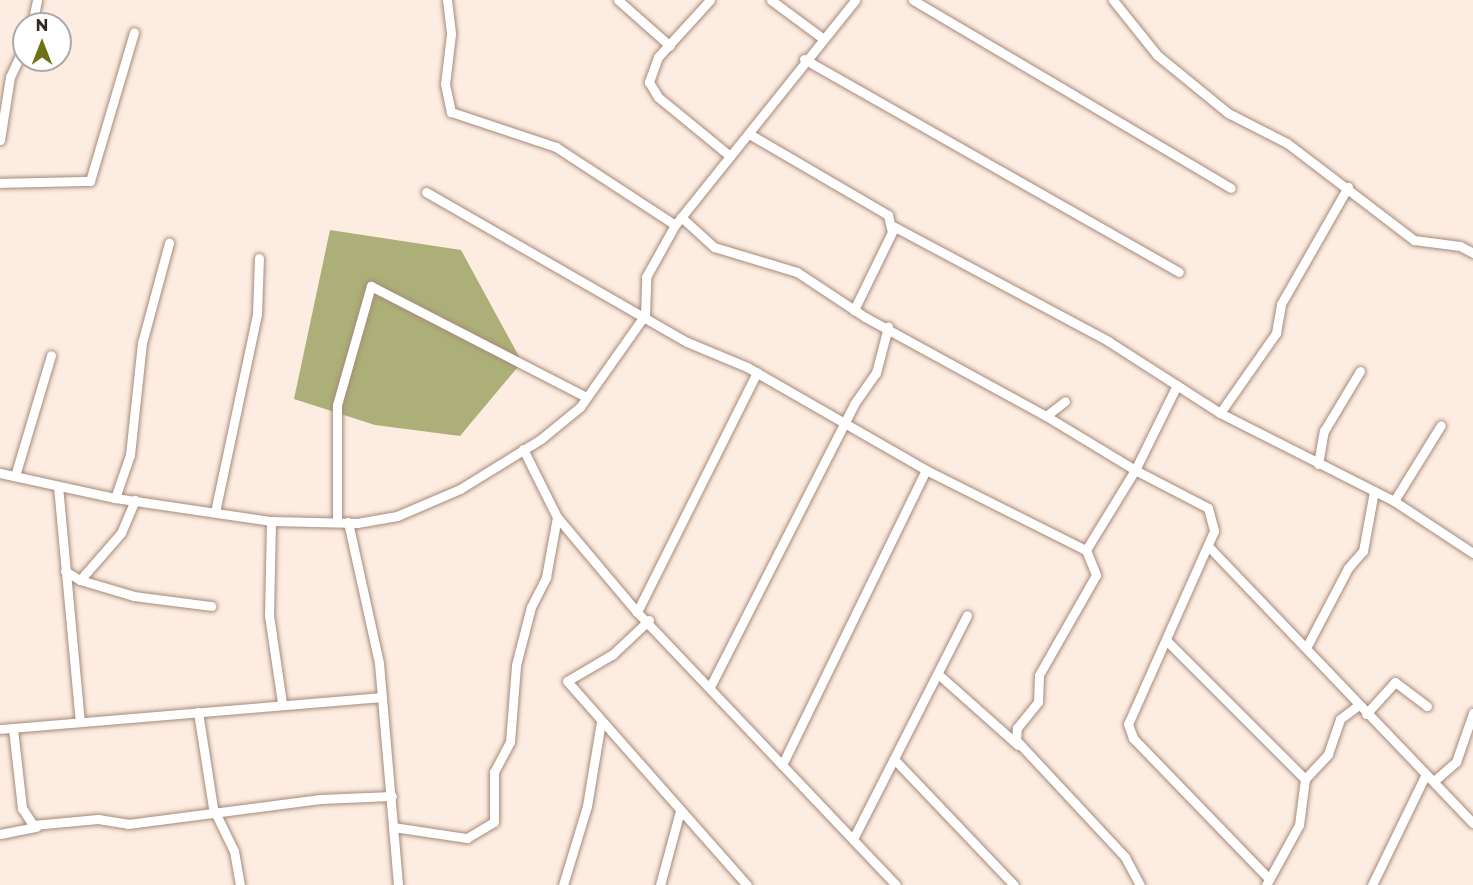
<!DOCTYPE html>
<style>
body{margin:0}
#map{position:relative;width:1473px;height:885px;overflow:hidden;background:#fdece1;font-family:Montserrat,sans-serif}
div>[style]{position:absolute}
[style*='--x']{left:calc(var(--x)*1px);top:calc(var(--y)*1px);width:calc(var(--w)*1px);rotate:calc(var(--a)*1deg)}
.forest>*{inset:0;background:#acaf77}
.roads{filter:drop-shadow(0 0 2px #a58a7a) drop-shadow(0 0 2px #a58a7a)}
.street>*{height:9px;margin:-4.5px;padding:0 4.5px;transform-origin:4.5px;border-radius:4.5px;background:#fff}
span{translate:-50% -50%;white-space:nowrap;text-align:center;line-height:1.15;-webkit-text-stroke:6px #fff;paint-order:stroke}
.north{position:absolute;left:12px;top:12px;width:60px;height:60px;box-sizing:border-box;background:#fff;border:2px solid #ada9a6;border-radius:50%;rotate:0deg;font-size:16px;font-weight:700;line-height:24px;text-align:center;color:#332821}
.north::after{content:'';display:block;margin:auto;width:21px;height:27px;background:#707115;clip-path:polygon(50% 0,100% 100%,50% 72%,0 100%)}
</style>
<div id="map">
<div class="forest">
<div style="clip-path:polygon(330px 230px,461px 250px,522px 362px,460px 436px,375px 425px,294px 399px)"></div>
</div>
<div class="roads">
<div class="street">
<div style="--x:447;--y:0;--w:34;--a:83"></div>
<div style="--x:451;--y:34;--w:50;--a:96.8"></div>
<div style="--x:445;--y:84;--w:29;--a:78"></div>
<div style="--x:451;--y:112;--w:111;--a:18.4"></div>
<div style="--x:556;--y:147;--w:142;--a:33.2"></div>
<div style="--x:618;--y:0;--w:69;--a:41.5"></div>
<div style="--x:710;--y:0;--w:77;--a:132.4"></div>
<div style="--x:658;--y:57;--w:27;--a:110"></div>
<div style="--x:649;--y:82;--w:17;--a:59"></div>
<div style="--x:658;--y:97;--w:93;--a:39.3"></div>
<div style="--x:771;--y:0;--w:62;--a:36.5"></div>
<div style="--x:913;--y:0;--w:369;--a:30.6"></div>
<div style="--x:1113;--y:0;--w:70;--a:51.3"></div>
<div style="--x:1157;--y:55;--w:92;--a:39.2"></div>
<div style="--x:1228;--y:113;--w:66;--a:27"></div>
<div style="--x:1287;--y:143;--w:160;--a:37.4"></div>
<div style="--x:1414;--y:240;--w:46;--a:7.4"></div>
<div style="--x:1460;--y:246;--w:15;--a:28"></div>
<div style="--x:32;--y:24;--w:25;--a:-78"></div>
<div style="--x:804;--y:59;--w:431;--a:29.6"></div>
<div style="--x:751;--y:135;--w:159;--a:30.3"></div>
<div style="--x:888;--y:215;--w:17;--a:77"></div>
<div style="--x:892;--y:232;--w:87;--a:116"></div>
<div style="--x:0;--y:140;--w:64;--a:-81"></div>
<div style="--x:10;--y:77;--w:33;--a:-65"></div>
<div style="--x:0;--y:183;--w:90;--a:-1.3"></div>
<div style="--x:90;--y:181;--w:155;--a:-73.5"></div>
<div style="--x:426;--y:192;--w:301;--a:29.9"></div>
<div style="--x:687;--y:342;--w:65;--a:22.6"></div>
<div style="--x:747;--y:367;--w:207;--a:29.9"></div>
<div style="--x:926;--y:470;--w:179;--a:26.6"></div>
<div style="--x:1086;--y:550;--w:27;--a:68"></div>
<div style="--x:1096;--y:575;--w:115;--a:119.7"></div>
<div style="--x:1039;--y:675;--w:27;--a:92"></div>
<div style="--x:1038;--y:702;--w:33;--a:129"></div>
<div style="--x:1017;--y:728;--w:12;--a:95"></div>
<div style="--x:1016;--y:740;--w:160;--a:47"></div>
<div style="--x:1125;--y:857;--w:32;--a:62"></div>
<div style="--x:681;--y:217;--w:45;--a:42.3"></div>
<div style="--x:714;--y:247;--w:87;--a:16.8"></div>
<div style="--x:797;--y:272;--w:82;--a:33.5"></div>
<div style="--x:865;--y:317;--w:206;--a:28.7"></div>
<div style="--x:1046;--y:416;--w:24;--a:-38"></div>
<div style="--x:893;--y:226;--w:244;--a:28.1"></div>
<div style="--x:1108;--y:341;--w:133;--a:32.7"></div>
<div style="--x:1220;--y:413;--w:195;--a:26.8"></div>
<div style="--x:1394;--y:501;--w:89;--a:-58.3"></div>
<div style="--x:1177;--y:385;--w:95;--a:116.3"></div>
<div style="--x:1135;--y:470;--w:82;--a:27.5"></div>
<div style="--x:1208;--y:508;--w:24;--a:75"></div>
<div style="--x:1214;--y:531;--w:211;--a:114"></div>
<div style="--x:1128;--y:724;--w:15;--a:70"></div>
<div style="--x:1133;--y:738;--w:196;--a:46"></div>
<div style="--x:1220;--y:413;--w:98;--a:-55"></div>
<div style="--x:1276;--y:333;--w:29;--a:-80"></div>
<div style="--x:1281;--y:304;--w:135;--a:-60.2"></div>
<div style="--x:1046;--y:416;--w:104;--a:31.2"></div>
<div style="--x:1135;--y:470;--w:94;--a:121.5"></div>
<div style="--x:523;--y:449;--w:76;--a:63.4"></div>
<div style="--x:557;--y:517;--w:124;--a:49.9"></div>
<div style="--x:637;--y:612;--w:376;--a:46.5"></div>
<div style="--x:1318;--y:464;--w:34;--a:-80"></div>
<div style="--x:1324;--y:431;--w:70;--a:-59"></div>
<div style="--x:0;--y:473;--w:118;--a:12.3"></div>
<div style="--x:115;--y:498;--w:158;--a:8.4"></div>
<div style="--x:271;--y:521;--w:86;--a:1.3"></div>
<div style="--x:357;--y:523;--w:41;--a:-9.9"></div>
<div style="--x:397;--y:516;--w:69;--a:-23.2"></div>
<div style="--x:460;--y:489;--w:95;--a:-31.7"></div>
<div style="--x:541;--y:439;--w:50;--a:-39.4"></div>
<div style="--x:580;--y:407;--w:113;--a:-54.8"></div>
<div style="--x:645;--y:315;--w:38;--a:-88"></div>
<div style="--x:646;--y:277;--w:60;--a:-60.9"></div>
<div style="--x:675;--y:225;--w:288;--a:-51.3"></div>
<div style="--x:15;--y:476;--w:126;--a:-73.4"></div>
<div style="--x:58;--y:486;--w:236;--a:84.7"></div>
<div style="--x:115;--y:498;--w:46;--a:-70.8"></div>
<div style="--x:130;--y:455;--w:113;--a:-83.9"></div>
<div style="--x:142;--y:343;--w:104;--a:-74.9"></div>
<div style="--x:1394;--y:501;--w:95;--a:33.4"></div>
<div style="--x:215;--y:512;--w:202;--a:-78"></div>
<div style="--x:257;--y:314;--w:56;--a:-88"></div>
<div style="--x:271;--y:521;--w:94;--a:91.2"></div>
<div style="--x:269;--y:615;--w:89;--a:81.6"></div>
<div style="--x:337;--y:521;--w:116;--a:-90"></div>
<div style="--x:337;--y:405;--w:124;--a:-74.1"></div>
<div style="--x:371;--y:286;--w:242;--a:27.3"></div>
<div style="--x:348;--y:522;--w:144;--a:77.6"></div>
<div style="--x:379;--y:663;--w:223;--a:85.1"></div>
<div style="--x:1209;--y:547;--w:382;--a:46.3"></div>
<div style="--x:65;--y:571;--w:17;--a:31"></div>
<div style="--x:80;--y:580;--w:62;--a:-48.9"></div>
<div style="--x:121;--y:533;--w:36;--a:-67"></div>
<div style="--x:80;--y:580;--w:56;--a:16.5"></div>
<div style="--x:134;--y:596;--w:78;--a:7.4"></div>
<div style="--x:637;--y:612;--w:268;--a:-63.4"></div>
<div style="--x:649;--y:620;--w:50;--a:136.6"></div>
<div style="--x:613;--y:654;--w:53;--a:149.6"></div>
<div style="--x:567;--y:681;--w:272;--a:48.6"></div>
<div style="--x:1166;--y:640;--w:197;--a:45"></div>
<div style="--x:1306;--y:648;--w:90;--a:-62.3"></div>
<div style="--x:1348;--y:568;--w:23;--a:-49"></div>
<div style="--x:1363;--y:551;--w:61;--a:-79.6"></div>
<div style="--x:938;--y:674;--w:107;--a:41.6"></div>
<div style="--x:711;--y:685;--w:315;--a:-63"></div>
<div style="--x:854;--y:404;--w:38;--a:-55"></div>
<div style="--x:876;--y:373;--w:48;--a:-75.4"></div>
<div style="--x:198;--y:712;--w:97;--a:81.1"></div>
<div style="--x:213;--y:808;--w:48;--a:64"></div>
<div style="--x:234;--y:851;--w:35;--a:80"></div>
<div style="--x:1366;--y:714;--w:43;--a:-47.8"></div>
<div style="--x:1395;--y:682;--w:40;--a:37"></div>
<div style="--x:0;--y:729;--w:382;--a:-4.8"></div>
<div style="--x:13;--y:729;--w:80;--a:83.5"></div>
<div style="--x:22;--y:808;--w:20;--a:57"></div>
<div style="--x:33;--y:825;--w:65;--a:-5.3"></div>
<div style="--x:98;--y:819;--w:30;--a:9"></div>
<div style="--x:128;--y:824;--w:194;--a:-7.4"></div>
<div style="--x:320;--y:799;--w:72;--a:-2.4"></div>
<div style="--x:894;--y:759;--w:174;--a:46.4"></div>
<div style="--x:782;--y:765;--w:328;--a:-64"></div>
<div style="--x:1434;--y:781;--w:29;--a:-41"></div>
<div style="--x:1456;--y:762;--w:52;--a:-70.9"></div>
<div style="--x:393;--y:827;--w:75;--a:8.5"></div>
<div style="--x:467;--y:838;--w:31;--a:-31"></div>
<div style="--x:494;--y:822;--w:50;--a:-90"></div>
<div style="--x:494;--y:772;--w:34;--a:-62"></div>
<div style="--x:510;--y:742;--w:77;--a:-85.5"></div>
<div style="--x:516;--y:665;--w:60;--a:-75.5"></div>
<div style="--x:531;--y:607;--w:34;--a:-63"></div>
<div style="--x:546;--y:577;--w:61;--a:-79.6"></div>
<div style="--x:0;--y:834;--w:37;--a:-11"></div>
<div style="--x:853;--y:839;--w:251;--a:-63"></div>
<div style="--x:563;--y:885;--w:83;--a:-73.1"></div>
<div style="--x:587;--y:806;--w:86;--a:-80.6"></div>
<div style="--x:660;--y:885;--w:77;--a:-74.9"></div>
<div style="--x:1266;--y:885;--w:68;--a:-61.2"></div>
<div style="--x:1299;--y:825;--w:46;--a:-82.6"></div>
<div style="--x:1305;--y:779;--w:34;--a:-47"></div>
<div style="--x:1328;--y:754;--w:37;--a:-71"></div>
<div style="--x:1340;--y:719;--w:21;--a:-37"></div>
<div style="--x:1372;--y:885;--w:123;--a:-64.1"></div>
</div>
</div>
<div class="north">N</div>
</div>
